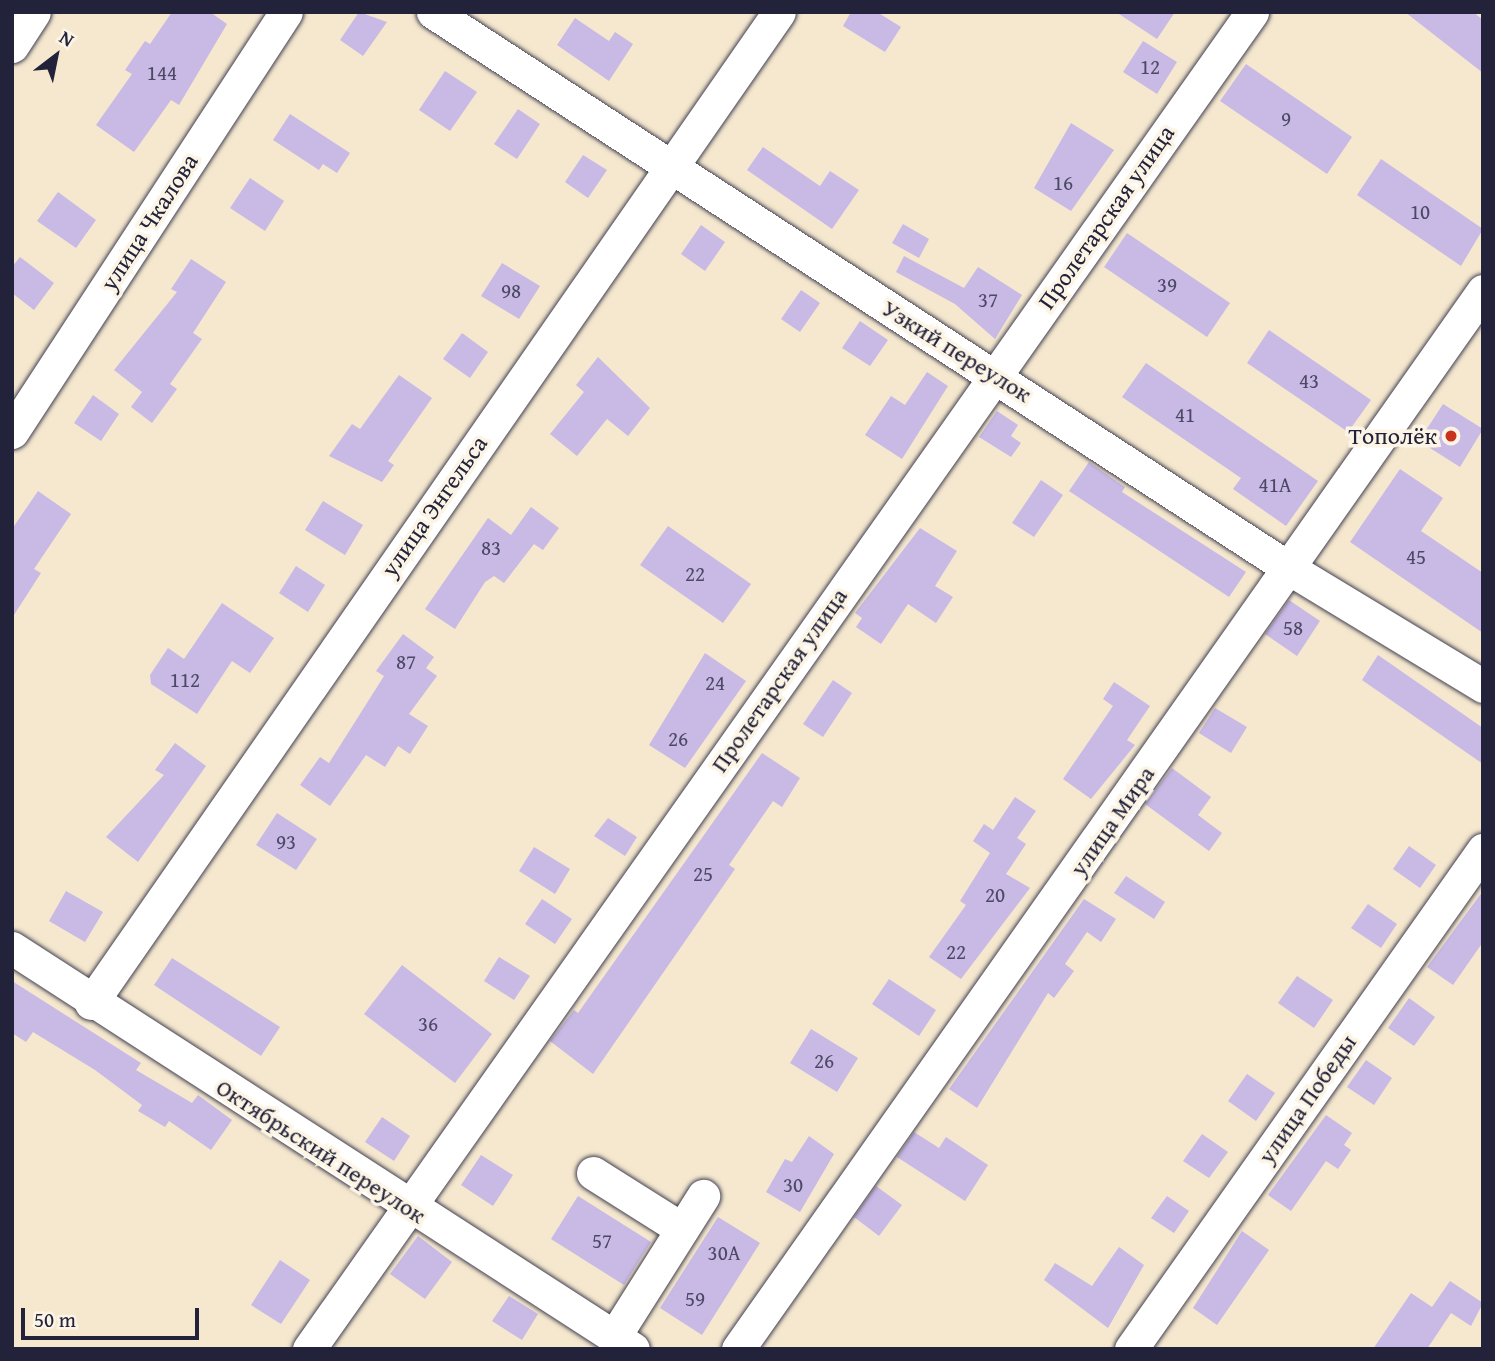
<!DOCTYPE html>
<meta charset="utf-8">
<style>
body{margin:0}
#map{position:relative;width:1495px;height:1361px;overflow:hidden;background:#f5e8cf;font-family:"Gentium Book Plus",serif}
div>[style]{position:absolute}
[style*='--x']{left:calc(var(--x)*1px);top:calc(var(--y)*1px);width:calc(var(--w)*1px);rotate:calc(var(--a)*1deg)}
.building>*{inset:0;background:#c8b9e5}
.roads{filter:drop-shadow(0 0 2px #424051) drop-shadow(0 0 2px #424051)}
.minor>*{height:33px;margin:-16.5px;padding:0 16.5px;transform-origin:16.5px;border-radius:16.5px;background:#fff}
.dots>*{width:19px;height:19px;translate:-50% -50%;box-sizing:border-box;border:4px solid #fcf5e5;border-radius:50%}
span{translate:-50% -50%;white-space:nowrap;text-align:center;line-height:1.15;-webkit-text-stroke:7px #fcf5e5;paint-order:stroke}
.number-label{font-size:21px;color:#4c4866}
.number-label span{-webkit-text-stroke-width:0}
.street-label{font-size:24px;color:#22223b}
.poi-label{font-size:24px;color:#22223b}
.right{translate:-100% -50%;text-align:right}
.frame{position:absolute;inset:0;border:14px solid #22223b;pointer-events:none}
.north{position:absolute;left:21px;top:21px;width:70px;height:70px;-webkit-text-stroke:5px #fcf5e5;paint-order:stroke;rotate:32deg;font-size:19px;font-weight:700;line-height:28px;text-align:center;color:#22223b}
.north::after{content:'';display:block;margin:auto;width:24px;height:32px;background:#22223b;clip-path:polygon(50% 0,100% 100%,50% 72%,0 100%)}
.scale{position:absolute;left:21px;top:1308px;width:178px;height:32px;box-sizing:border-box;border:4px solid #22223b;border-top:0;padding-left:9px;font-size:21px;line-height:24px;white-space:nowrap;color:#22223b;-webkit-text-stroke:5px #fcf5e5;paint-order:stroke}
</style>
<div id="map">
<div class="building">
<div style="clip-path:polygon(172px 12px,210px 12px,227px 24px,179px 105px,171px 100px,134px 152px,96px 125px,132px 74px,125px 70px,145px 41px,150px 44px)"></div>
<div style="clip-path:polygon(359px 12px,387px 22px,363px 56px,340px 40px)"></div>
<div style="clip-path:polygon(851px 12px,877px 12px,901px 27px,885px 52px,843px 26px)"></div>
<div style="clip-path:polygon(1116px 12px,1175px 12px,1157px 39px)"></div>
<div style="clip-path:polygon(1405px 12px,1473px 12px,1483px 20px,1483px 73px)"></div>
<div style="clip-path:polygon(575px 18px,609px 41px,615px 32px,633px 44px,609px 81px,557px 45px)"></div>
<div style="clip-path:polygon(1143px 41px,1177px 62px,1157px 94px,1123px 72px)"></div>
<div style="clip-path:polygon(1246px 64px,1352px 137px,1327px 174px,1220px 101px)"></div>
<div style="clip-path:polygon(445px 71px,477px 92px,450px 131px,419px 110px)"></div>
<div style="clip-path:polygon(518px 109px,540px 124px,517px 159px,494px 144px)"></div>
<div style="clip-path:polygon(290px 114px,350px 153px,337px 173px,323px 164px,319px 170px,273px 140px)"></div>
<div style="clip-path:polygon(1071px 123px,1114px 150px,1071px 211px,1034px 188px)"></div>
<div style="clip-path:polygon(763px 147px,820px 186px,830px 171px,859px 190px,832px 229px,747px 170px)"></div>
<div style="clip-path:polygon(583px 155px,607px 170px,588px 198px,565px 182px)"></div>
<div style="clip-path:polygon(1381px 159px,1483px 229px,1461px 266px,1357px 195px)"></div>
<div style="clip-path:polygon(250px 178px,284px 201px,265px 231px,230px 208px)"></div>
<div style="clip-path:polygon(58px 192px,96px 220px,76px 248px,37px 221px)"></div>
<div style="clip-path:polygon(903px 224px,929px 239px,919px 258px,892px 243px)"></div>
<div style="clip-path:polygon(701px 225px,725px 242px,705px 271px,681px 254px)"></div>
<div style="clip-path:polygon(1127px 233px,1230px 303px,1207px 337px,1104px 267px)"></div>
<div style="clip-path:polygon(904px 256px,964px 288px,978px 267px,1022px 295px,995px 339px,955px 304px,896px 272px)"></div>
<div style="clip-path:polygon(20px 257px,54px 283px,34px 310px,12px 293px,12px 267px)"></div>
<div style="clip-path:polygon(191px 259px,226px 282px,193px 333px,202px 339px,170px 384px,177px 389px,152px 423px,131px 407px,142px 392px,114px 370px,177px 292px,171px 289px)"></div>
<div style="clip-path:polygon(502px 263px,540px 286px,519px 319px,481px 296px)"></div>
<div style="clip-path:polygon(801px 290px,820px 303px,800px 332px,781px 319px)"></div>
<div style="clip-path:polygon(860px 321px,888px 340px,870px 366px,842px 348px)"></div>
<div style="clip-path:polygon(1269px 330px,1371px 400px,1348px 432px,1247px 363px)"></div>
<div style="clip-path:polygon(462px 333px,488px 352px,470px 378px,443px 359px)"></div>
<div style="clip-path:polygon(598px 357px,650px 408px,628px 436px,607px 419px,577px 456px,550px 434px,584px 392px,576px 385px)"></div>
<div style="clip-path:polygon(1146px 363px,1318px 481px,1286px 526px,1233px 489px,1241px 478px,1122px 397px)"></div>
<div style="clip-path:polygon(927px 372px,948px 386px,902px 459px,865px 435px,891px 396px,905px 405px)"></div>
<div style="clip-path:polygon(399px 375px,432px 398px,388px 461px,394px 465px,382px 482px,329px 456px,352px 424px,360px 429px)"></div>
<div style="clip-path:polygon(93px 395px,119px 414px,101px 441px,74px 423px)"></div>
<div style="clip-path:polygon(1443px 404px,1483px 429px,1460px 467px,1419px 441px)"></div>
<div style="clip-path:polygon(997px 411px,1018px 425px,1011px 436px,1021px 443px,1011px 457px,979px 437px)"></div>
<div style="clip-path:polygon(1089px 462px,1125px 487px,1122px 492px,1246px 572px,1229px 597px,1069px 491px)"></div>
<div style="clip-path:polygon(1400px 469px,1443px 498px,1421px 531px,1483px 573px,1483px 633px,1350px 542px)"></div>
<div style="clip-path:polygon(1041px 480px,1063px 495px,1034px 537px,1012px 523px)"></div>
<div style="clip-path:polygon(38px 491px,71px 514px,34px 569px,41px 573px,12px 618px,12px 529px)"></div>
<div style="clip-path:polygon(323px 501px,363px 525px,345px 555px,305px 530px)"></div>
<div style="clip-path:polygon(531px 507px,559px 528px,543px 550px,534px 544px,504px 583px,494px 576px,485px 582px,455px 629px,425px 609px,488px 518px,511px 535px)"></div>
<div style="clip-path:polygon(668px 526px,751px 584px,723px 623px,640px 565px)"></div>
<div style="clip-path:polygon(920px 528px,957px 551px,935px 586px,953px 597px,936px 623px,908px 604px,881px 644px,856px 627px,862px 618px,855px 613px)"></div>
<div style="clip-path:polygon(296px 566px,325px 585px,308px 612px,279px 593px)"></div>
<div style="clip-path:polygon(1289px 600px,1320px 621px,1297px 656px,1265px 634px)"></div>
<div style="clip-path:polygon(222px 603px,274px 638px,250px 673px,232px 661px,197px 714px,151px 684px,150px 675px,168px 648px,184px 659px)"></div>
<div style="clip-path:polygon(403px 634px,434px 657px,426px 668px,437px 676px,409px 714px,428px 726px,410px 754px,398px 746px,385px 767px,366px 755px,330px 806px,300px 785px,320px 757px,329px 763px,384px 676px,376px 671px)"></div>
<div style="clip-path:polygon(705px 653px,746px 681px,685px 768px,649px 745px)"></div>
<div style="clip-path:polygon(1378px 655px,1483px 728px,1483px 764px,1362px 680px)"></div>
<div style="clip-path:polygon(833px 680px,852px 693px,823px 737px,803px 724px)"></div>
<div style="clip-path:polygon(1114px 682px,1150px 706px,1127px 740px,1135px 745px,1091px 799px,1063px 779px,1113px 706px,1103px 699px)"></div>
<div style="clip-path:polygon(1215px 708px,1247px 727px,1231px 753px,1199px 733px)"></div>
<div style="clip-path:polygon(175px 743px,206px 766px,138px 862px,106px 837px,164px 775px,155px 770px)"></div>
<div style="clip-path:polygon(762px 753px,800px 778px,782px 807px,773px 801px,729px 865px,735px 869px,593px 1074px,550px 1041px,574px 1010px,578px 1013px)"></div>
<div style="clip-path:polygon(1172px 768px,1211px 797px,1198px 815px,1222px 833px,1209px 851px,1145px 804px)"></div>
<div style="clip-path:polygon(1015px 797px,1036px 811px,1017px 838px,1026px 844px,1006px 874px,1030px 888px,961px 979px,929px 957px,966px 905px,960px 901px,990px 853px,973px 841px,984px 824px,993px 830px)"></div>
<div style="clip-path:polygon(277px 813px,317px 839px,296px 870px,256px 845px)"></div>
<div style="clip-path:polygon(608px 818px,637px 837px,625px 856px,594px 836px)"></div>
<div style="clip-path:polygon(1409px 846px,1436px 865px,1420px 888px,1393px 869px)"></div>
<div style="clip-path:polygon(534px 847px,570px 869px,555px 894px,519px 871px)"></div>
<div style="clip-path:polygon(1126px 876px,1165px 902px,1154px 919px,1114px 893px)"></div>
<div style="clip-path:polygon(66px 891px,103px 912px,85px 942px,49px 921px)"></div>
<div style="clip-path:polygon(1483px 891px,1483px 942px,1453px 985px,1427px 967px)"></div>
<div style="clip-path:polygon(542px 899px,572px 919px,555px 944px,525px 924px)"></div>
<div style="clip-path:polygon(1084px 899px,1116px 919px,1101px 942px,1087px 932px,1065px 964px,1074px 971px,1054px 998px,1048px 993px,977px 1108px,949px 1089px)"></div>
<div style="clip-path:polygon(1368px 904px,1397px 924px,1381px 948px,1351px 928px)"></div>
<div style="clip-path:polygon(499px 957px,530px 976px,514px 1000px,484px 981px)"></div>
<div style="clip-path:polygon(172px 958px,280px 1027px,261px 1056px,154px 985px)"></div>
<div style="clip-path:polygon(402px 965px,492px 1034px,455px 1083px,364px 1014px)"></div>
<div style="clip-path:polygon(1297px 976px,1333px 1000px,1314px 1028px,1278px 1003px)"></div>
<div style="clip-path:polygon(889px 979px,936px 1010px,919px 1036px,872px 1004px)"></div>
<div style="clip-path:polygon(12px 981px,141px 1063px,136px 1070px,192px 1103px,198px 1095px,232px 1120px,211px 1150px,169px 1121px,165px 1127px,138px 1111px,142px 1105px,95px 1070px,33px 1032px,26px 1042px,12px 1033px)"></div>
<div style="clip-path:polygon(1409px 998px,1435px 1017px,1414px 1046px,1388px 1028px)"></div>
<div style="clip-path:polygon(811px 1029px,858px 1058px,837px 1092px,790px 1063px)"></div>
<div style="clip-path:polygon(1366px 1060px,1392px 1078px,1374px 1105px,1347px 1087px)"></div>
<div style="clip-path:polygon(1247px 1074px,1275px 1093px,1256px 1121px,1228px 1101px)"></div>
<div style="clip-path:polygon(1326px 1115px,1352px 1133px,1344px 1145px,1351px 1150px,1338px 1169px,1326px 1161px,1291px 1211px,1268px 1195px)"></div>
<div style="clip-path:polygon(382px 1117px,410px 1136px,394px 1161px,365px 1142px)"></div>
<div style="clip-path:polygon(914px 1132px,939px 1148px,946px 1137px,988px 1165px,965px 1201px,897px 1157px)"></div>
<div style="clip-path:polygon(1202px 1134px,1228px 1152px,1209px 1178px,1183px 1161px)"></div>
<div style="clip-path:polygon(809px 1136px,834px 1154px,800px 1212px,766px 1192px,785px 1159px,792px 1162px)"></div>
<div style="clip-path:polygon(481px 1155px,513px 1175px,493px 1206px,461px 1185px)"></div>
<div style="clip-path:polygon(876px 1186px,902px 1205px,879px 1236px,854px 1217px)"></div>
<div style="clip-path:polygon(578px 1196px,651px 1242px,624px 1285px,551px 1239px)"></div>
<div style="clip-path:polygon(1167px 1196px,1189px 1211px,1174px 1233px,1151px 1218px)"></div>
<div style="clip-path:polygon(718px 1217px,760px 1243px,702px 1335px,660px 1308px)"></div>
<div style="clip-path:polygon(1242px 1231px,1269px 1250px,1217px 1325px,1193px 1308px)"></div>
<div style="clip-path:polygon(418px 1236px,452px 1262px,425px 1299px,390px 1274px)"></div>
<div style="clip-path:polygon(1119px 1247px,1144px 1265px,1108px 1328px,1044px 1280px,1055px 1263px,1092px 1286px)"></div>
<div style="clip-path:polygon(280px 1260px,310px 1280px,281px 1324px,251px 1305px)"></div>
<div style="clip-path:polygon(1450px 1281px,1483px 1303px,1471px 1326px,1451px 1313px,1427px 1349px,1373px 1349px,1411px 1293px,1432px 1307px)"></div>
<div style="clip-path:polygon(509px 1296px,538px 1314px,522px 1340px,492px 1321px)"></div>
</div>
<div class="roads">
<div class="minor">
<div style="--x:433;--y:12;--w:1022;--a:33.02"></div>
<div style="--x:1290;--y:569;--w:226;--a:31.2"></div>
<div style="--x:12;--y:46;--w:40;--a:-57.1"></div>
<div style="--x:12;--y:432;--w:501;--a:-56.88"></div>
<div style="--x:12;--y:948;--w:739;--a:32.85"></div>
<div style="--x:91;--y:1003;--w:1206;--a:-55.23"></div>
<div style="--x:593;--y:1173;--w:105;--a:32.2"></div>
<div style="--x:614;--y:1337;--w:167;--a:-57.7"></div>
<div style="--x:309;--y:1349;--w:1636;--a:-54.8"></div>
<div style="--x:738;--y:1349;--w:1294;--a:-54.85"></div>
<div style="--x:1131;--y:1349;--w:611;--a:-54.8"></div>
</div>
</div>
<div class="dots">
<div style="left:1451px;top:436px;background:#c8321e"></div>
</div>
<div class="number-label">
<span style="left:1150px;top:67px">12</span>
<span style="left:162px;top:73px">144</span>
<span style="left:1286px;top:119px">9</span>
<span style="left:1063px;top:183px">16</span>
<span style="left:1420px;top:212px">10</span>
<span style="left:1167px;top:285px">39</span>
<span style="left:511px;top:291px">98</span>
<span style="left:988px;top:300px">37</span>
<span style="left:1309px;top:381px">43</span>
<span style="left:1185px;top:415px">41</span>
<span style="left:1275px;top:485px">41А</span>
<span style="left:491px;top:548px">83</span>
<span style="left:1416px;top:557px">45</span>
<span style="left:695px;top:574px">22</span>
<span style="left:1293px;top:628px">58</span>
<span style="left:406px;top:662px">87</span>
<span style="left:185px;top:680px">112</span>
<span style="left:715px;top:683px">24</span>
<span style="left:678px;top:739px">26</span>
<span style="left:286px;top:842px">93</span>
<span style="left:703px;top:874px">25</span>
<span style="left:995px;top:895px">20</span>
<span style="left:956px;top:952px">22</span>
<span style="left:428px;top:1024px">36</span>
<span style="left:824px;top:1061px">26</span>
<span style="left:793px;top:1185px">30</span>
<span style="left:602px;top:1241px">57</span>
<span style="left:724px;top:1253px">30А</span>
<span style="left:695px;top:1299px">59</span>
</div>
<div class="street-label">
<span style="left:1106px;top:217px;rotate:-55deg">Пролетарская улица</span>
<span style="left:149px;top:222px;rotate:-57deg">улица Чкалова</span>
<span style="left:957px;top:351px;rotate:32deg">Узкий переулок</span>
<span style="left:434px;top:506px;rotate:-55deg">улица Энгельса</span>
<span style="left:779px;top:680px;rotate:-55deg">Пролетарская улица</span>
<span style="left:1112px;top:821px;rotate:-55deg">улица Мира</span>
<span style="left:1307px;top:1099px;rotate:-55deg">улица Победы</span>
<span style="left:321px;top:1151px;rotate:33deg">Октябрьский переулок</span>
</div>
<div class="poi-label">
<span class="right" style="left:1437px;top:436px">Тополёк</span>
</div>
<div class="frame"></div>
<div class="north">N</div>
<div class="scale">50 m</div>
</div>
